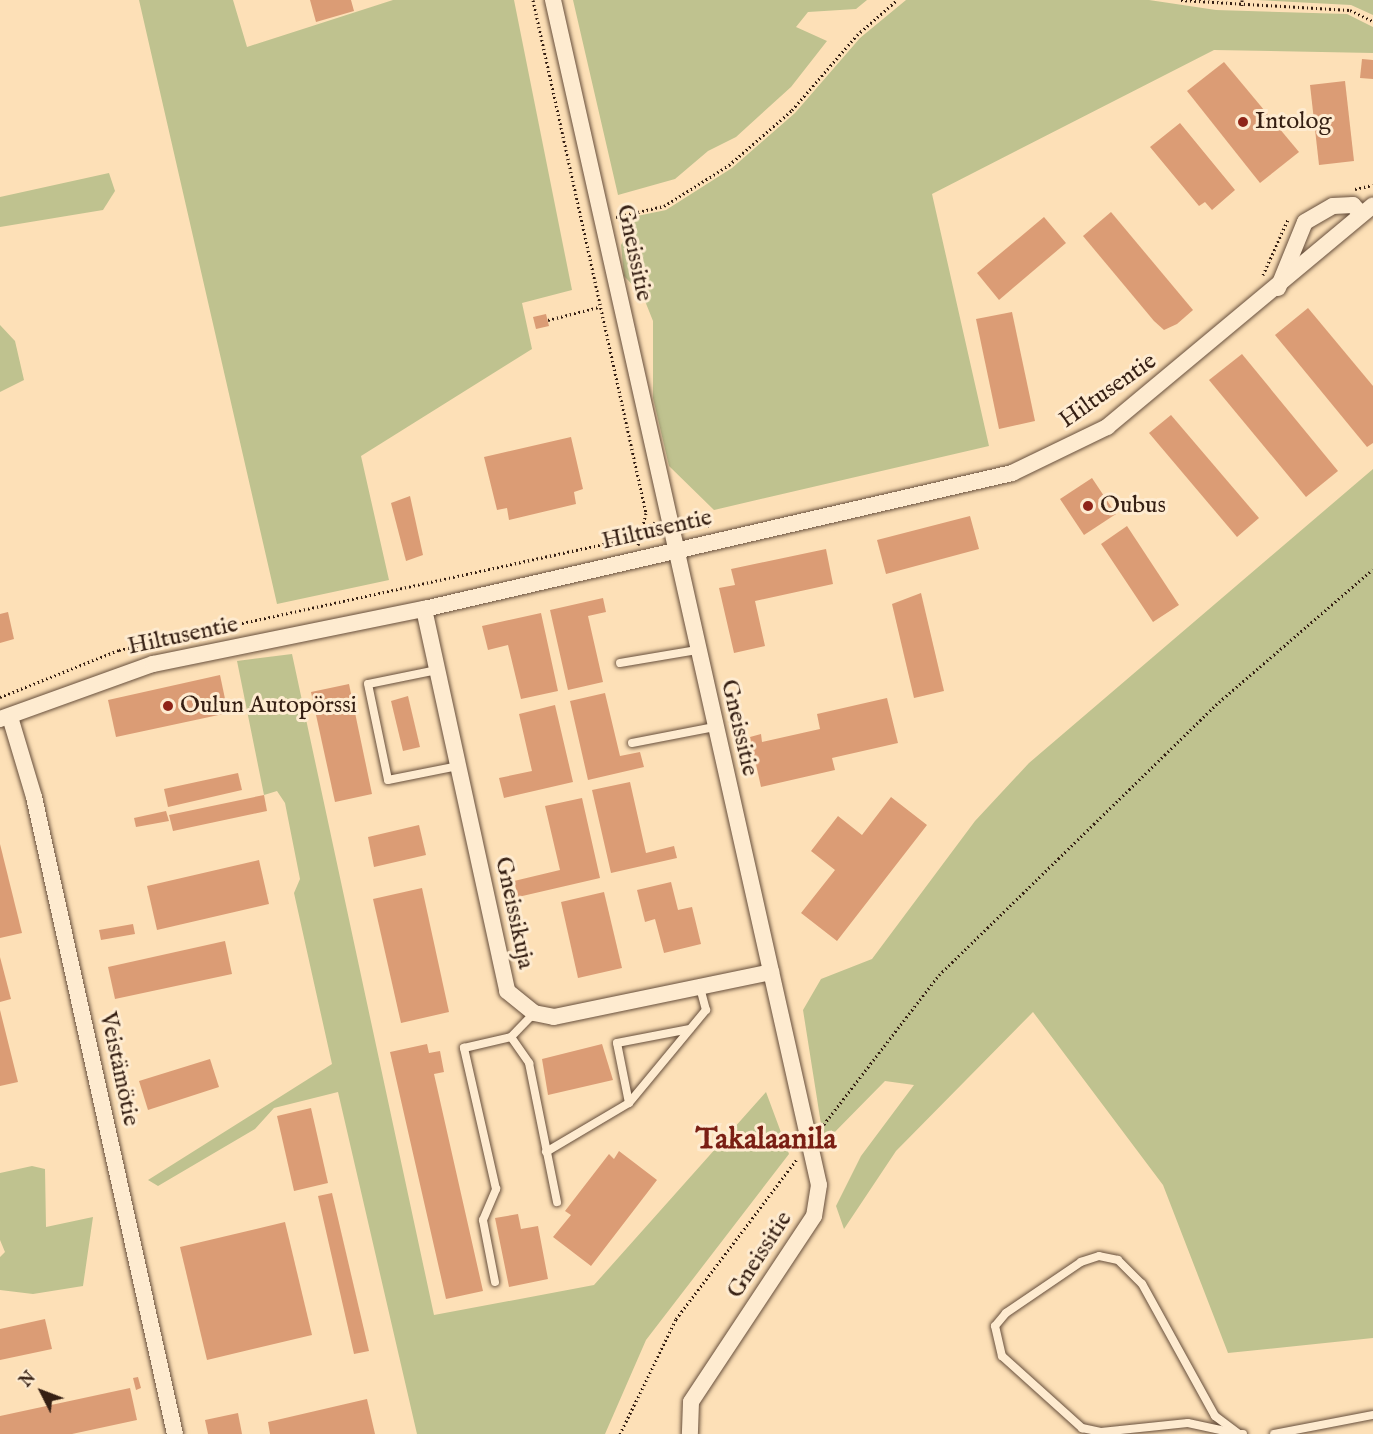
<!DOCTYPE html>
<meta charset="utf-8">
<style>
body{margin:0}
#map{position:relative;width:1373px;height:1434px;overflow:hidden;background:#fde0b7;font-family:"IM FELL English",serif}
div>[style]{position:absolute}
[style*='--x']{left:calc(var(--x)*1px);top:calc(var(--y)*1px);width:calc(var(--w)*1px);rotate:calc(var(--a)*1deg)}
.green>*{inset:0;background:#bfc28f}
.building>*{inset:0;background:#db9c75}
.path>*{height:3px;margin-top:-1.5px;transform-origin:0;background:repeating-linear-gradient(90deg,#351f13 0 1.5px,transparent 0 4.5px)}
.roads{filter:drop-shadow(0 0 2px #674f3c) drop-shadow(0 0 2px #674f3c)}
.lane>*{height:8px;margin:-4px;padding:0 4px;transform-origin:4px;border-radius:4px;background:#feebd0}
.street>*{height:16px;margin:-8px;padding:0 8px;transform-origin:8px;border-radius:8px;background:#feebd0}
.dots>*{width:16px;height:16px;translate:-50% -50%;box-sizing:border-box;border:3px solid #feebd0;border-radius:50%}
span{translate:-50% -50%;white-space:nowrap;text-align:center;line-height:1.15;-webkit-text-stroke:6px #feebd0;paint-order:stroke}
.poi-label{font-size:24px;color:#351f13}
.left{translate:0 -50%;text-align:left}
.street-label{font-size:24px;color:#351f13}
.district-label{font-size:30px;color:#7a1f14;font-weight:700}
.north{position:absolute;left:12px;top:1362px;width:60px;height:60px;-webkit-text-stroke:4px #feebd0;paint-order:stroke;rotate:312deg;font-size:16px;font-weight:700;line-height:24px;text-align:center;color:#351f13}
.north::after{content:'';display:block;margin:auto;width:21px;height:27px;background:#351f13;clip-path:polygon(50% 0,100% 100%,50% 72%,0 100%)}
</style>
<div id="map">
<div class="green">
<div style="clip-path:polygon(139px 0,233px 0,247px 47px,393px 0,514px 0,572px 290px,522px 303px,532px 349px,361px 456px,389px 580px,277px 604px)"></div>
<div style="clip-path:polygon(573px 0,867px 0,856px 9px,808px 12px,796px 27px,827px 41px,791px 87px,736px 137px,708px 151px,675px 179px,618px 195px)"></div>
<div style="clip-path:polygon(906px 0,1149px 0,1216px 10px,1347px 14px,1373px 27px,1373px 53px,1214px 50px,932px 194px,989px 446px,714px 510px,669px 466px,653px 398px,653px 321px,643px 296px,624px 276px,621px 245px,637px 216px,666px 210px,732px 168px,795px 113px,860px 38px)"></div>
<div style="clip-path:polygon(1257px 0,1373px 0,1373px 15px,1351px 5px)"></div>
<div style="clip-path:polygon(109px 173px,115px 191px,103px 210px,0 227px,0 197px)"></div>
<div style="clip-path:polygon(0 325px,15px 341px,24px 380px,0 392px)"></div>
<div style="clip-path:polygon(1373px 469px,1373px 1338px,1228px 1353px,1163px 1185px,1033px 1012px,896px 1151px,844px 1229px,836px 1206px,861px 1156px,914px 1085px,885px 1081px,824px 1143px,803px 1010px,821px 979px,872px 959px,975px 821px,1029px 763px)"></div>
<div style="clip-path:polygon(292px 654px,434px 1315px,594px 1285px,766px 1092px,789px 1154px,646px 1340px,605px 1434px,417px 1434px,338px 1092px,274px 1108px,255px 1129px,158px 1186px,148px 1180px,332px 1064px,294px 893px,300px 879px,285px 803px,277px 791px,264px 795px,237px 661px)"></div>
<div style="clip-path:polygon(32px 1166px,45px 1169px,46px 1227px,93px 1217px,83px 1286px,33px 1294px,0 1290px,0 1257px,5px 1252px,0 1240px,0 1173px)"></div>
</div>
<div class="building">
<div style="clip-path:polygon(310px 0,351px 0,354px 11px,316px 22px)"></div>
<div style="clip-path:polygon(1362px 59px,1373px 60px,1373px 79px,1360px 78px)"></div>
<div style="clip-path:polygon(1224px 62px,1299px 152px,1260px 183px,1187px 91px)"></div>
<div style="clip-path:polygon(1345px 81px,1354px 161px,1319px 165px,1310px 85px)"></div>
<div style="clip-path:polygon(1180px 123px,1235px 190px,1212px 210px,1205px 202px,1199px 206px,1150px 147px)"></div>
<div style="clip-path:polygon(1111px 212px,1193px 310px,1177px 324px,1164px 330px,1154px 321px,1083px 236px)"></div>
<div style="clip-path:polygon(1044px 217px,1066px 243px,999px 300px,977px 273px)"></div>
<div style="clip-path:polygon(1308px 308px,1373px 386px,1373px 443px,1367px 447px,1275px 335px)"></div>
<div style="clip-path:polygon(1012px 312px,1035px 421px,999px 429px,976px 319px)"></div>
<div style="clip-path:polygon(546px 314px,549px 326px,536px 329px,533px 317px)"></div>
<div style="clip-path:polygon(1242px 354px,1338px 471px,1306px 497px,1209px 380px)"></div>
<div style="clip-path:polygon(1171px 415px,1259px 518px,1237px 537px,1149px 433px)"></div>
<div style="clip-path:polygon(571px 437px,583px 489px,574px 492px,576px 504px,509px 520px,507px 508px,497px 510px,484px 457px)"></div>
<div style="clip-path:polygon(1092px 478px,1116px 514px,1084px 535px,1060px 499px)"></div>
<div style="clip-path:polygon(410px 496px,423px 555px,406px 561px,391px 503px)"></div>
<div style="clip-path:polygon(970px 516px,979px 549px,886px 574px,877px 540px)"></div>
<div style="clip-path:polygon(1127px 526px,1179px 605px,1153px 622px,1101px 544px)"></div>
<div style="clip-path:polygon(826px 549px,833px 584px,755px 601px,765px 646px,734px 653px,719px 588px,735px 585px,731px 569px)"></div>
<div style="clip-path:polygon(921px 593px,944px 691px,914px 698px,892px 604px)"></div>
<div style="clip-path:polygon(603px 598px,606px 612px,588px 616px,603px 682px,568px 690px,550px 610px)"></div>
<div style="clip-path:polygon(8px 612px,14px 639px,0 643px,0 614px)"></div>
<div style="clip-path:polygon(541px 613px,558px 691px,521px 699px,508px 645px,488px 650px,482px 626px)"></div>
<div style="clip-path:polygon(220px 675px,228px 713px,116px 737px,108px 700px)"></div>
<div style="clip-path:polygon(349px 684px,372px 794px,335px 802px,311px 692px)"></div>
<div style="clip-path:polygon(605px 693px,620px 756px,640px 752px,644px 767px,588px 780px,570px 701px)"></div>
<div style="clip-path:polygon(408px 696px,420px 747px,403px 751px,391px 701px)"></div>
<div style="clip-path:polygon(887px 698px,898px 743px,832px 758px,835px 770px,761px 787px,750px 737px,761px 734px,762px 742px,820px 729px,817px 714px)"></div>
<div style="clip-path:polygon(555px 705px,573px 782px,504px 798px,499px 778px,532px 771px,519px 714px)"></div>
<div style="clip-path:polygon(238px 773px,242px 790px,168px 807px,164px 789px)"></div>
<div style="clip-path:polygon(630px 782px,646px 853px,674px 846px,677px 858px,611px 873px,592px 790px)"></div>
<div style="clip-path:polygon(264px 795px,267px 811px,173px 831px,169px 815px)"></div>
<div style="clip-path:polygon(891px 797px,927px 825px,837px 941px,801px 913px,835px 870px,811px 851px,838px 816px,862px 835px)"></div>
<div style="clip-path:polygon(582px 798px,600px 878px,518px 897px,514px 881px,560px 870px,545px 806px)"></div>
<div style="clip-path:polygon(166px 811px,169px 821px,136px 827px,134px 818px)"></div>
<div style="clip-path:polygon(419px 825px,426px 855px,374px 867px,368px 837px)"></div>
<div style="clip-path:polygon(0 844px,22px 933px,0 938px)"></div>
<div style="clip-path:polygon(259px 860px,269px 904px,157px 930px,147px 886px)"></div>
<div style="clip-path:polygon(671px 882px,678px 910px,692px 907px,701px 944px,664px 953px,655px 919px,645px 922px,637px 890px)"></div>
<div style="clip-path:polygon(422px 888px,449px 1012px,401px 1023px,373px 899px)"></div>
<div style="clip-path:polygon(604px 892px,622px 968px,578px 978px,561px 902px)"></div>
<div style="clip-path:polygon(133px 924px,135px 934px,101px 940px,99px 930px)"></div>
<div style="clip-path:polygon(225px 941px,232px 974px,115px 999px,108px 967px)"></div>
<div style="clip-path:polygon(0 957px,11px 999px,0 1002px)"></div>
<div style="clip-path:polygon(0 1010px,18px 1082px,0 1086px)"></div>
<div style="clip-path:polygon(427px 1044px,429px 1053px,440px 1051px,444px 1072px,434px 1074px,483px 1291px,446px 1299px,390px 1052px)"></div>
<div style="clip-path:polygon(602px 1044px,613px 1080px,548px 1095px,542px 1059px)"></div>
<div style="clip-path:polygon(210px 1059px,219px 1087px,148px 1110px,139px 1081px)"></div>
<div style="clip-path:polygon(311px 1108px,328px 1183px,294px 1191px,277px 1116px)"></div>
<div style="clip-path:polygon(619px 1151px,657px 1180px,591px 1266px,553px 1237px,571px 1215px,565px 1211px,609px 1154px,614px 1159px)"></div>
<div style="clip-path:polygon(332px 1193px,369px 1351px,354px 1354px,318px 1196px)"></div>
<div style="clip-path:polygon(518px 1214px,521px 1229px,538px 1226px,548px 1279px,509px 1287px,495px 1218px)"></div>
<div style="clip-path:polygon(285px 1222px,312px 1335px,207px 1360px,180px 1247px)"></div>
<div style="clip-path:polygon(45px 1319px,52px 1349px,0 1360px,0 1329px)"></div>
<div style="clip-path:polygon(138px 1377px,141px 1388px,136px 1390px,133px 1378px)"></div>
<div style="clip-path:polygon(130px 1388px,137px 1420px,72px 1434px,0 1434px,0 1416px)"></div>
<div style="clip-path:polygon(367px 1399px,375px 1434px,270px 1434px,268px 1422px)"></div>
<div style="clip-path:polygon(238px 1413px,242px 1434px,208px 1434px,205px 1420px)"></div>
</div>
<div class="path">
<div style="--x:533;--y:0;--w:525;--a:77.58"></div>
<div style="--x:646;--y:513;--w:33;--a:104"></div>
<div style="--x:1181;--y:0;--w:169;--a:3.4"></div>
<div style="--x:1350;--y:10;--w:25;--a:26"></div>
<div style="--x:1242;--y:0;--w:6;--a:90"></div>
<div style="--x:1355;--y:189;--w:18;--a:-13"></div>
<div style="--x:616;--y:217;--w:49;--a:-12.9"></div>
<div style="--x:664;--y:206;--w:77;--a:-32.2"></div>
<div style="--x:729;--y:165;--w:84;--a:-41.1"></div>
<div style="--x:792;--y:110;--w:99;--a:-49.1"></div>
<div style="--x:857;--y:35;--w:53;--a:-41.2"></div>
<div style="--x:1263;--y:275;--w:61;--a:-65.9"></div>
<div style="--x:548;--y:320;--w:53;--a:-14.3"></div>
<div style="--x:686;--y:521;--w:24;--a:12"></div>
<div style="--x:0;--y:697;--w:128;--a:-21.6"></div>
<div style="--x:119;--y:650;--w:515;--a:-12.34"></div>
<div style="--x:622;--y:540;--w:38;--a:-28"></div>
<div style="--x:821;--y:1128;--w:193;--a:-52.4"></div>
<div style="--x:939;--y:975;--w:391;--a:-44.3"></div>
<div style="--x:1219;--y:702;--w:203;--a:-40.8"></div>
<div style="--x:620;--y:1434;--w:128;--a:-64"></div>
<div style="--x:676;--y:1319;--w:201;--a:-52.9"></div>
</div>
<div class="roads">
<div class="lane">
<div style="--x:620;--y:663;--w:78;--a:-9.6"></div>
<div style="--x:437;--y:670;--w:70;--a:168.5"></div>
<div style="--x:368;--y:684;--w:98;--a:78.2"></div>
<div style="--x:388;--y:780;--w:71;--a:-11.3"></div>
<div style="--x:632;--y:743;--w:84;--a:-11"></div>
<div style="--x:511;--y:1037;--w:32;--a:55"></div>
<div style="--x:529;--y:1063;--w:142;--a:78.6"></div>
<div style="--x:629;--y:1103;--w:61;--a:-101.3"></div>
<div style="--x:617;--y:1043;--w:74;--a:-10.9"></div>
<div style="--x:546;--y:1152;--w:96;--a:-30.6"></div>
<div style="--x:629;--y:1103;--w:121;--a:-50.4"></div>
<div style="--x:706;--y:1010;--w:24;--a:-105"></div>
<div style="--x:495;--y:1282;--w:63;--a:-101"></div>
<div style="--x:483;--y:1220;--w:34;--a:-67"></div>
<div style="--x:496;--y:1189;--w:145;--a:-102.8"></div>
<div style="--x:464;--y:1048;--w:48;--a:-13.2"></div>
<div style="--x:511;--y:1037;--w:33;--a:-46"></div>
<div style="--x:1239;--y:1434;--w:30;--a:-143"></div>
<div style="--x:1215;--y:1416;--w:151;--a:-118.9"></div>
<div style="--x:1142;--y:1284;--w:34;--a:-135"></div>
<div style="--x:1118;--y:1260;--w:19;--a:-168"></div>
<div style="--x:1099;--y:1256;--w:19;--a:162"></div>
<div style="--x:1081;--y:1262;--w:91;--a:145.8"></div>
<div style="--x:1006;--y:1313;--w:17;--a:130"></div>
<div style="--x:995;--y:1326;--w:31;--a:77"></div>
<div style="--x:1002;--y:1356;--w:108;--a:42"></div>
<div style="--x:1082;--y:1428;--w:19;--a:12"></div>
<div style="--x:1101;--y:1432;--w:87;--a:-5.9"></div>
<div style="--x:1188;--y:1423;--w:52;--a:12.2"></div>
<div style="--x:1239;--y:1434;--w:4;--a:0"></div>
<div style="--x:1274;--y:1434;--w:101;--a:-10.9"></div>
</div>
<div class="street">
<div style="--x:553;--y:0;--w:1214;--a:77.35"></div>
<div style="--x:819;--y:1185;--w:31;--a:99"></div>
<div style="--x:814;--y:1216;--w:223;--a:123.5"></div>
<div style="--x:691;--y:1402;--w:32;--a:92"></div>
<div style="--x:1278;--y:288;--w:71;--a:-67.8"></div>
<div style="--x:1305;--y:222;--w:32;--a:-30"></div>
<div style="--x:1333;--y:206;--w:20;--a:-3"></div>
<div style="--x:1353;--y:205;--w:12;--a:48"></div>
<div style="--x:424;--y:609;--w:391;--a:77.7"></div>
<div style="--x:507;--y:991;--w:35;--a:39"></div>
<div style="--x:534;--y:1013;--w:20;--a:11"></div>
<div style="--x:554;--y:1017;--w:222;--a:-11.7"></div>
<div style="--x:10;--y:717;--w:84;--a:73.3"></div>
<div style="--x:34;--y:797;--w:652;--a:77.52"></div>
<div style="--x:0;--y:719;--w:163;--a:-19.8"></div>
<div style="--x:153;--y:664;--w:277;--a:-11.5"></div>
<div style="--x:424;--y:609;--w:604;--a:-13.02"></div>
<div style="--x:1012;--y:473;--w:106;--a:-25.8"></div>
<div style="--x:1107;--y:427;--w:346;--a:-39.8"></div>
</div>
</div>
<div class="dots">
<div style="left:1243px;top:122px;background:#8f2418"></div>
<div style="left:1088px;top:506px;background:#8f2418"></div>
<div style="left:168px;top:706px;background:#8f2418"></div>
</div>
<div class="poi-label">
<span class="left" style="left:1255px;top:122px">Intolog</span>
<span class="left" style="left:1100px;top:506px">Oubus</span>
<span class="left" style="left:180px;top:706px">Oulun Autopörssi</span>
</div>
<div class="street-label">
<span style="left:634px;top:253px;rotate:78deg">Gneissitie</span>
<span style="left:1108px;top:391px;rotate:-35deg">Hiltusentie</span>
<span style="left:657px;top:530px;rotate:-13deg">Hiltusentie</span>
<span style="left:183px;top:636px;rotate:-12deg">Hiltusentie</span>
<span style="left:739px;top:728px;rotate:77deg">Gneissitie</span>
<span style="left:514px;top:913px;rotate:78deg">Gneissikuja</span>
<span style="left:119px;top:1069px;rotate:78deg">Veistämötie</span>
<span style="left:760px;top:1255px;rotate:-57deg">Gneissitie</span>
</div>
<div class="district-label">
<span style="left:766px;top:1140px">Takalaanila</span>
</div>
<div class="north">N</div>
</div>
